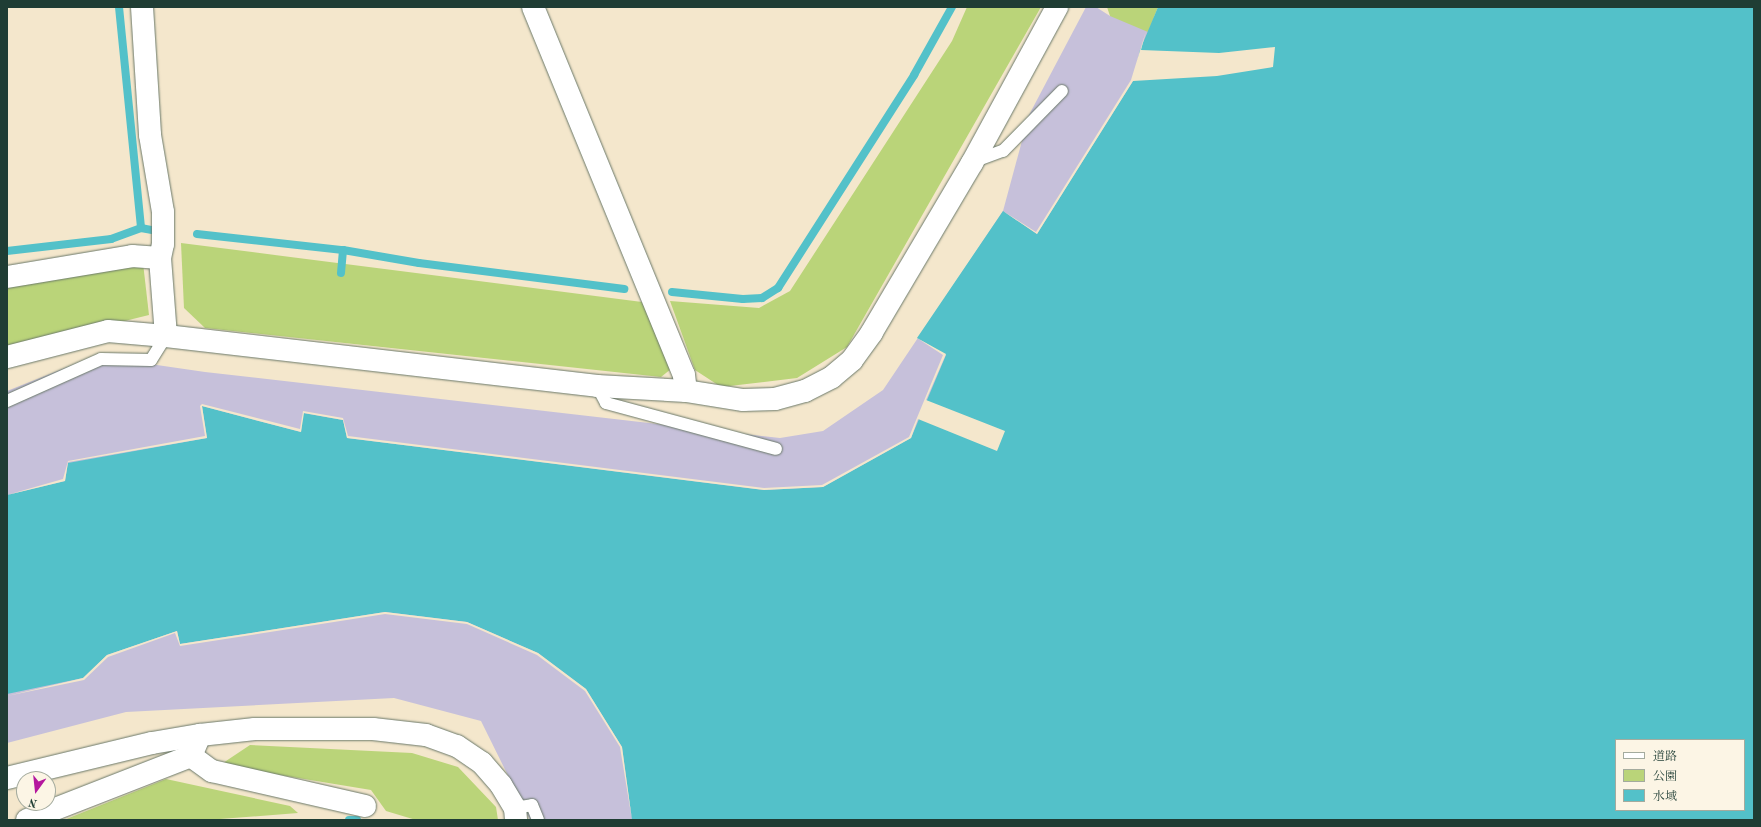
<!DOCTYPE html>
<meta charset="utf-8">
<style>
body{margin:0}
#map{position:relative;width:1761px;height:827px;overflow:hidden;background:#f4e7cc;font-family:"Old Standard TT","Noto Serif JP",serif}
div>[style]{position:absolute}
[style*='--x']{left:calc(var(--x)*1px);top:calc(var(--y)*1px);width:calc(var(--w)*1px);rotate:calc(var(--a)*1deg)}
.industrial>*{inset:0;background:#c6c0da}
.green>*{inset:0;background:#bad479}
.water>*{inset:0;background:#53c1c9}
.pier>*{inset:0;background:#f4e7cc}
.stream>*{height:8px;margin:-4px;padding:0 4px;transform-origin:4px;border-radius:4px;background:#53c1c9}
.roads{filter:drop-shadow(0 0 1px #6a7869) drop-shadow(0 0 1px #6a7869)}
.service>*{height:12px;margin:-6px;padding:0 6px;transform-origin:6px;border-radius:6px;background:#fff}
.minor>*{height:22px;margin:-11px;padding:0 11px;transform-origin:11px;border-radius:11px;background:#fff}
span{translate:-50% -50%;white-space:nowrap;text-align:center;line-height:1.15;-webkit-text-stroke:3.5px #fcf5e5;paint-order:stroke}
.frame{position:absolute;inset:0;border:8px solid #1f3d34;pointer-events:none}
.legend{position:absolute;left:1615px;top:739px;width:130px;height:72px;box-sizing:border-box;background:#fcf5e5;border:1px solid #a4ab9e;margin:0;padding:5px 7px;list-style:none;font-size:12px;color:#1f3d34}
.legend li{display:flex;align-items:center;gap:8px;height:20px}
.legend b{width:20px;border:1px solid #a4ab9e}
.north{position:absolute;left:16px;top:771px;width:40px;height:40px;box-sizing:border-box;background:#fcf5e5;border:1px solid #a4ab9e;border-radius:50%;rotate:195deg;font-size:11px;font-weight:700;line-height:16px;text-align:center;color:#1f3d34}
.north::after{content:'';display:block;margin:auto;width:14px;height:18px;background:#b5179e;clip-path:polygon(50% 0,100% 100%,50% 72%,0 100%)}
</style>
<div id="map">
<div class="industrial">
<div style="clip-path:polygon(1086px 7px,1096px 7px,1110px 16px,1323px 25px,731px 820px,530px 820px,481px 721px,394px 698px,126px 712px,7px 743px,7px 391px,95px 356px,205px 372px,780px 438px,823px 431px,883px 390px,1003px 211px,1029px 115px)"></div>
</div>
<div class="green">
<div style="clip-path:polygon(967px 7px,1041px 7px,847px 347px,797px 378px,721px 387px,695px 370px,670px 301px,759px 308px,790px 291px,952px 41px)"></div>
<div style="clip-path:polygon(1107px 7px,1158px 7px,1148px 32px,1110px 16px)"></div>
<div style="clip-path:polygon(181px 243px,642px 302px,671px 369px,661px 377px,205px 328px,184px 308px)"></div>
<div style="clip-path:polygon(143px 263px,149px 315px,7px 350px,7px 287px)"></div>
<div style="clip-path:polygon(250px 745px,412px 753px,458px 767px,496px 807px,498px 820px,416px 820px,386px 811px,371px 790px,220px 765px)"></div>
<div style="clip-path:polygon(166px 779px,290px 806px,298px 813px,207px 820px,64px 820px)"></div>
</div>
<div class="water">
<div style="clip-path:polygon(evenodd,1158px 7px,1754px 7px,1754px 820px,632px 820px,622px 747px,586px 689px,538px 653px,467px 622px,385px 612px,180px 644px,177px 631px,107px 655px,83px 678px,7px 694px,7px 495px,65px 481px,68px 463px,207px 438px,202px 406px,301px 432px,303px 413px,343px 420px,347px 438px,764px 490px,823px 487px,911px 438px,946px 355px,917px 338px,1003px 211px,1037px 234px,1133px 81px,1140px 50px,1158px 7px,1616px 740px,1744px 740px,1744px 810px,1616px 810px,1616px 740px)"></div>
</div>
<div class="pier">
<div style="clip-path:polygon(1146px 31px,1141px 50px,1219px 53px,1275px 47px,1273px 67px,1217px 76px,1133px 81px,1037px 234px,1003px 211px,1036px 232px,1131px 80px)"></div>
<div style="clip-path:polygon(917px 338px,946px 354px,926px 400px,1005px 431px,997px 451px,918px 419px,911px 438px,823px 487px,764px 490px,347px 438px,343px 420px,304px 413px,301px 432px,202px 406px,207px 438px,68px 462px,65px 481px,7px 495px,63px 479px,68px 461px,205px 436px,200px 406px,202px 404px,300px 429px,303px 411px,343px 418px,348px 436px,764px 488px,822px 485px,909px 437px,943px 355px)"></div>
<div style="clip-path:polygon(385px 612px,467px 622px,538px 653px,586px 689px,622px 747px,632px 820px,620px 747px,585px 691px,537px 655px,467px 624px,385px 614px,180px 646px,175px 633px,108px 657px,84px 680px,7px 696px,83px 678px,107px 655px,177px 631px,180px 644px)"></div>
</div>
<div class="stream">
<div style="--x:119;--y:7;--w:222;--a:84.3"></div>
<div style="--x:141;--y:228;--w:10;--a:11"></div>
<div style="--x:197;--y:234;--w:147;--a:6.3"></div>
<div style="--x:343;--y:250;--w:77;--a:9.7"></div>
<div style="--x:419;--y:263;--w:207;--a:7.2"></div>
<div style="--x:7;--y:251;--w:105;--a:-6.6"></div>
<div style="--x:111;--y:239;--w:32;--a:-20"></div>
<div style="--x:341;--y:273;--w:23;--a:-85"></div>
<div style="--x:672;--y:292;--w:71;--a:5.6"></div>
<div style="--x:743;--y:299;--w:19;--a:-3"></div>
<div style="--x:762;--y:298;--w:19;--a:-32"></div>
<div style="--x:778;--y:288;--w:253;--a:-57.4"></div>
<div style="--x:914;--y:75;--w:78;--a:-60.8"></div>
<div style="--x:349;--y:820;--w:8;--a:0"></div>
</div>
<div class="roads">
<div class="service">
<div style="--x:972;--y:162;--w:33;--a:-20"></div>
<div style="--x:1003;--y:151;--w:84;--a:-45.5"></div>
<div style="--x:597;--y:386;--w:19;--a:62"></div>
<div style="--x:606;--y:403;--w:176;--a:15.1"></div>
<div style="--x:7;--y:401;--w:103;--a:-24.1"></div>
<div style="--x:101;--y:359;--w:50;--a:1.1"></div>
<div style="--x:151;--y:360;--w:28;--a:-58"></div>
<div style="--x:515;--y:808;--w:17;--a:-10"></div>
<div style="--x:532;--y:805;--w:16;--a:68"></div>
</div>
<div class="minor">
<div style="--x:142;--y:7;--w:128;--a:86.4"></div>
<div style="--x:150;--y:135;--w:78;--a:80.4"></div>
<div style="--x:163;--y:212;--w:32;--a:90"></div>
<div style="--x:163;--y:244;--w:14;--a:102"></div>
<div style="--x:160;--y:258;--w:78;--a:85.6"></div>
<div style="--x:166;--y:336;--w:434;--a:6.6"></div>
<div style="--x:597;--y:386;--w:89;--a:3.2"></div>
<div style="--x:686;--y:391;--w:58;--a:9"></div>
<div style="--x:743;--y:400;--w:32;--a:-2"></div>
<div style="--x:775;--y:399;--w:31;--a:-15"></div>
<div style="--x:805;--y:391;--w:30;--a:-27"></div>
<div style="--x:832;--y:377;--w:26;--a:-40"></div>
<div style="--x:852;--y:360;--w:34;--a:-54"></div>
<div style="--x:872;--y:332;--w:196;--a:-59.4"></div>
<div style="--x:972;--y:163;--w:178;--a:-61.4"></div>
<div style="--x:533;--y:7;--w:398;--a:67.7"></div>
<div style="--x:684;--y:375;--w:16;--a:83"></div>
<div style="--x:7;--y:277;--w:127;--a:-9.5"></div>
<div style="--x:132;--y:256;--w:28;--a:4"></div>
<div style="--x:7;--y:357;--w:104;--a:-14.4"></div>
<div style="--x:108;--y:331;--w:58;--a:4.9"></div>
<div style="--x:191;--y:756;--w:26;--a:36"></div>
<div style="--x:212;--y:771;--w:157;--a:12.9"></div>
<div style="--x:7;--y:778;--w:149;--a:-13.6"></div>
<div style="--x:152;--y:743;--w:49;--a:-9.5"></div>
<div style="--x:200;--y:735;--w:55;--a:-6.2"></div>
<div style="--x:255;--y:729;--w:118;--a:0"></div>
<div style="--x:373;--y:729;--w:53;--a:6.5"></div>
<div style="--x:426;--y:735;--w:33;--a:20"></div>
<div style="--x:457;--y:746;--w:30;--a:34"></div>
<div style="--x:482;--y:763;--w:29;--a:49"></div>
<div style="--x:501;--y:785;--w:27;--a:59"></div>
<div style="--x:515;--y:808;--w:12;--a:85"></div>
<div style="--x:27;--y:820;--w:176;--a:-21.3"></div>
<div style="--x:191;--y:756;--w:23;--a:-67"></div>
</div>
</div>
<div class="frame"></div>
<ul class="legend">
<li><b style="height:5px;background:#fff"></b>道路</li>
<li><b style="height:11px;background:#bad479"></b>公園</li>
<li><b style="height:11px;background:#53c1c9"></b>水域</li>
</ul>
<div class="north">N</div>
</div>
